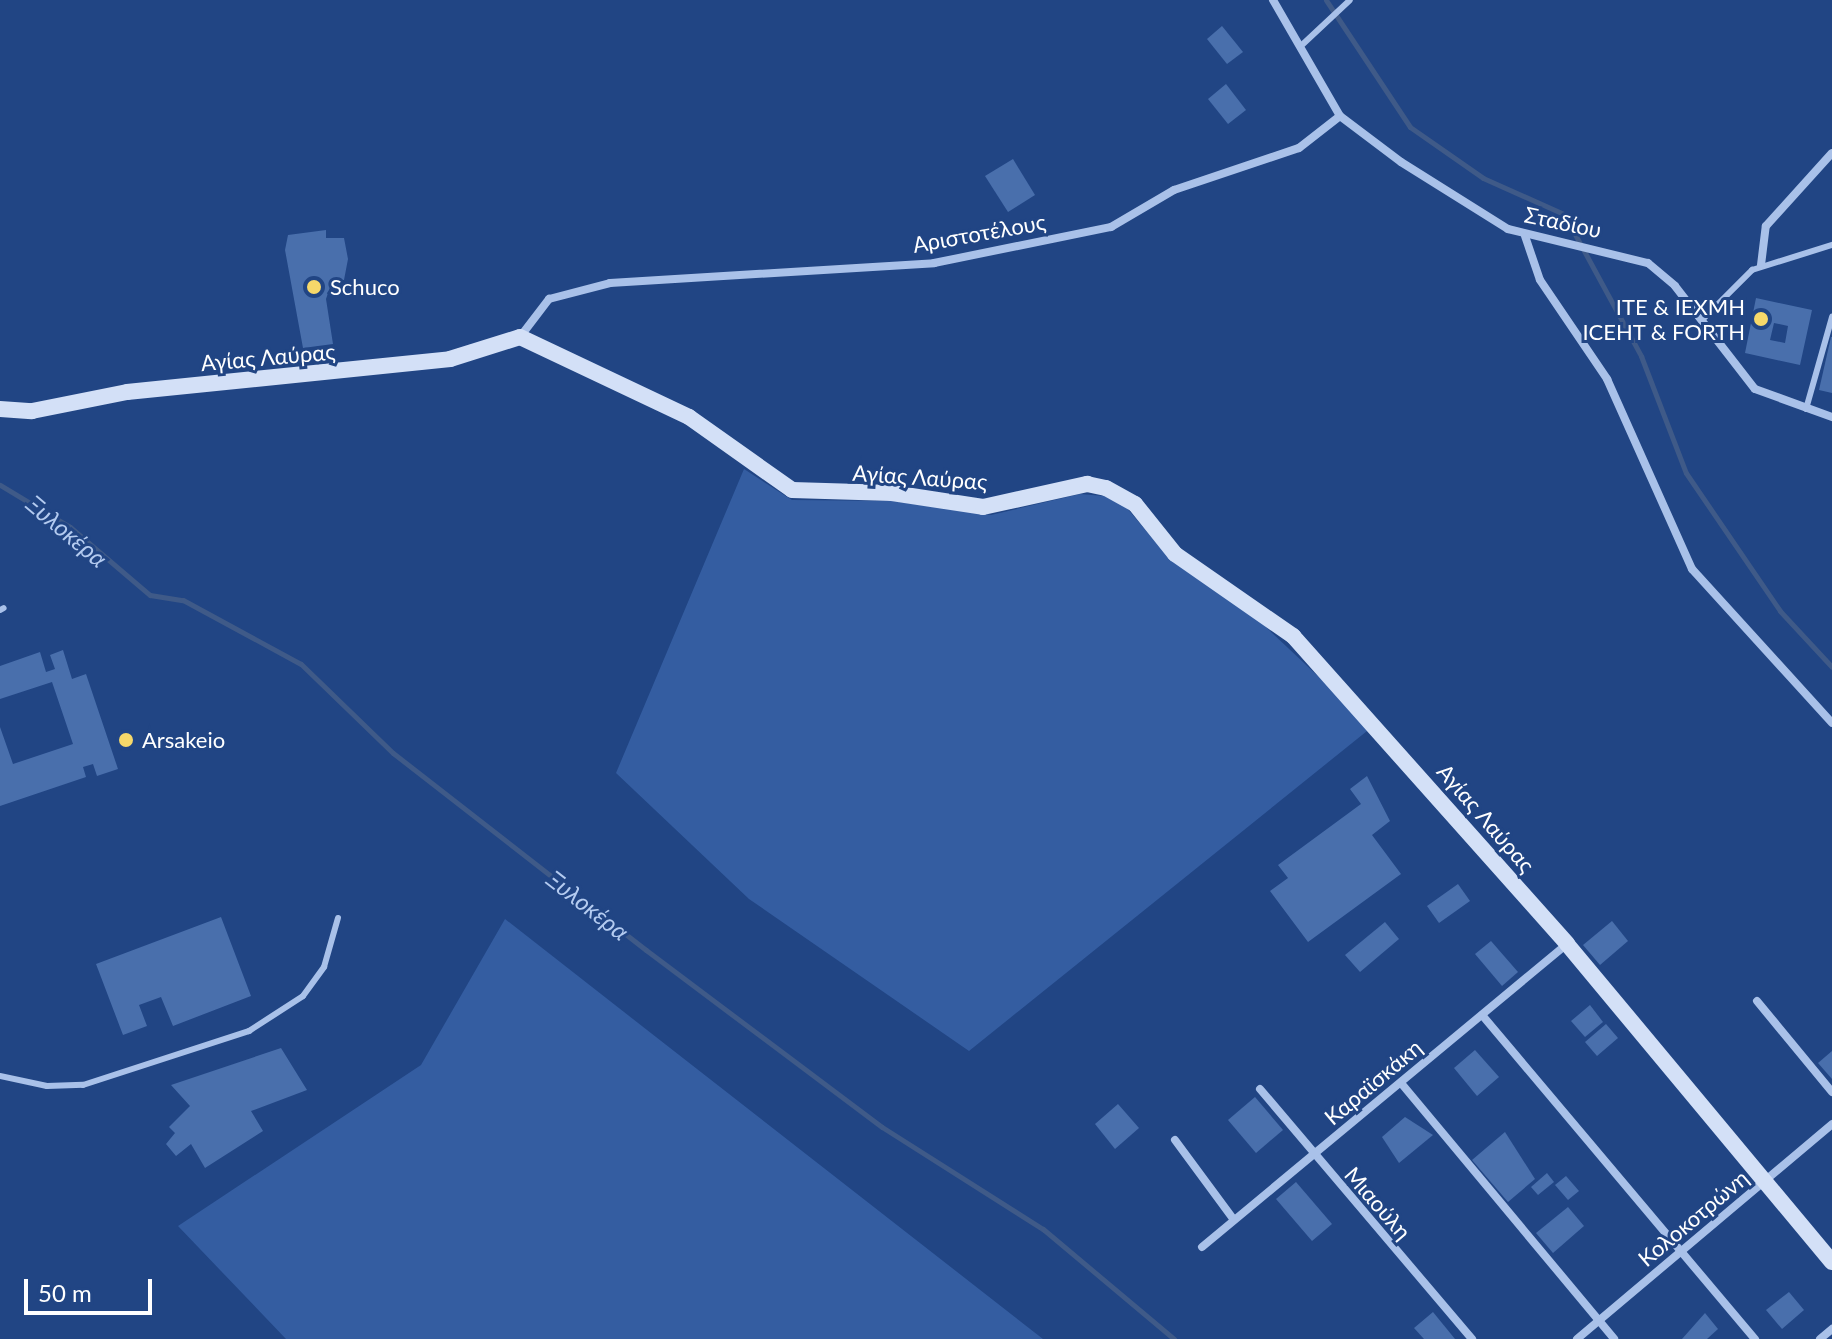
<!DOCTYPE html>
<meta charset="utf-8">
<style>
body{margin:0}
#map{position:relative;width:1832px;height:1339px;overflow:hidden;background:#214584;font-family:Lato,sans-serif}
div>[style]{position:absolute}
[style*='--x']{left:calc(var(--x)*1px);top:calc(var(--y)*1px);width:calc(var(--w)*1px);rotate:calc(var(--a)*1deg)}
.green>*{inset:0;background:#345da1}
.stream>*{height:5px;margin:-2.5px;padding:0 2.5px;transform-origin:2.5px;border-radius:2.5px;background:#3f5a88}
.building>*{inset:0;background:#496fac}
.lane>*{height:6px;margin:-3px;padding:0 3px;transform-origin:3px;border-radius:3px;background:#a9c1e9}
.street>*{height:8px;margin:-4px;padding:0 4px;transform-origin:4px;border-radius:4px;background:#a9c1e9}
.secondary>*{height:16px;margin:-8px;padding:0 8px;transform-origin:8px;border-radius:8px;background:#d3e0f7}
.dots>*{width:22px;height:22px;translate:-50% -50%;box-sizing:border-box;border:4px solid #214584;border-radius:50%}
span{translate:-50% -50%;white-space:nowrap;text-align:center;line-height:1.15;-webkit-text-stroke:6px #214584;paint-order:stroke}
.street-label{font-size:22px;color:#fff}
.poi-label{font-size:22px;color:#fff}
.left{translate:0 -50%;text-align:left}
.right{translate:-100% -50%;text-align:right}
.water-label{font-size:24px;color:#b4cbf0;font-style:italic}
.scale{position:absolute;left:24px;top:1279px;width:128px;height:36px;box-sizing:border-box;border:4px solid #fff;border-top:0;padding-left:10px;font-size:24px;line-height:28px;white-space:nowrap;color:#fff;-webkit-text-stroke:6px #214584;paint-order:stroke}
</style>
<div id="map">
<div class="green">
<div style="clip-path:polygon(744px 469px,792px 500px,892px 501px,991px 515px,1080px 494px,1104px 496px,1126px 507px,1170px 559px,1252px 614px,1372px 727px,969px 1051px,749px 899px,616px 773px)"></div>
<div style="clip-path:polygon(505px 919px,656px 1037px,1043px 1339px,286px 1339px,178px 1226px,421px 1065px)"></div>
</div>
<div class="stream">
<div style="--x:1326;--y:0;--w:152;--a:56.5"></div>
<div style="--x:1410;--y:127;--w:89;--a:34.9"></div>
<div style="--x:1483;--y:178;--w:89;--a:24"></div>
<div style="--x:1564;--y:214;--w:162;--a:61.5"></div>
<div style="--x:1641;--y:356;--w:125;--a:69"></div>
<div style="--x:1686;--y:473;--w:167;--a:55.7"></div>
<div style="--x:1780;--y:611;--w:76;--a:47.1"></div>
<div style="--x:0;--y:485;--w:82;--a:31"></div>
<div style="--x:70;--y:527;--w:105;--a:40.4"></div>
<div style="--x:150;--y:595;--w:33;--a:9"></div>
<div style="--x:183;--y:600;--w:134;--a:28.5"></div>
<div style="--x:301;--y:664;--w:128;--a:44.1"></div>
<div style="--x:393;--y:753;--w:321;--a:37.9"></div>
<div style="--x:646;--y:950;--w:295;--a:36.9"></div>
<div style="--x:882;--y:1127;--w:191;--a:32.4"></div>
<div style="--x:1043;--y:1229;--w:171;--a:40"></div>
</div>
<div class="building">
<div style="clip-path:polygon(1222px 26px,1243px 52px,1227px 64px,1207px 39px)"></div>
<div style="clip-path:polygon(1226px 84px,1246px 110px,1228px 124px,1208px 99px)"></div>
<div style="clip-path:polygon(1013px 159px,1035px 195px,1008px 212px,985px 176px)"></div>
<div style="clip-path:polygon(326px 230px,326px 238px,344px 238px,348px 259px,344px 280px,332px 281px,326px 299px,333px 344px,303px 348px,285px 250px,288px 235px)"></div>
<div style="clip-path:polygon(evenodd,1756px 298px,1812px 310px,1800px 365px,1745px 353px,1756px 298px,1774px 323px,1788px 326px,1785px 343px,1770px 340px,1774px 323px)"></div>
<div style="clip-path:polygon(1831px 337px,1832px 337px,1832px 393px,1819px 390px)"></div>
<div style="clip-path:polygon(63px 650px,72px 679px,86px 674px,118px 769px,97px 776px,93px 764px,83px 767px,86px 777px,0 806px,0 727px,13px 764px,73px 744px,52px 682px,0 699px,0 666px,40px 652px,46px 672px,55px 669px,50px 655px)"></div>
<div style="clip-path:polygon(1367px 776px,1390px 821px,1372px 835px,1401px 874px,1308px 942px,1270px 891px,1288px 878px,1278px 865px,1361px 804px,1350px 789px)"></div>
<div style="clip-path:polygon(1458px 884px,1470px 901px,1439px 923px,1427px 906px)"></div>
<div style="clip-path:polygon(221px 917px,251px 996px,173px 1026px,161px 997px,139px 1005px,147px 1026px,123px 1035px,96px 964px)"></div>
<div style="clip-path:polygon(1612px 921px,1628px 941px,1600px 965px,1583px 945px)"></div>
<div style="clip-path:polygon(1385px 922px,1399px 939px,1360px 972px,1345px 955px)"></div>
<div style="clip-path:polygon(1491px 941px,1518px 972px,1502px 986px,1475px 954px)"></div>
<div style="clip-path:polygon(1590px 1005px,1603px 1022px,1585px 1037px,1571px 1021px)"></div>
<div style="clip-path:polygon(1606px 1024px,1618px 1038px,1597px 1056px,1585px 1042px)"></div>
<div style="clip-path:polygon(281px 1048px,307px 1090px,251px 1111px,263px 1131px,205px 1168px,191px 1144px,176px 1156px,166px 1144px,175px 1133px,169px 1127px,190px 1106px,171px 1085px)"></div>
<div style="clip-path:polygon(1475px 1050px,1499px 1077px,1477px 1096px,1454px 1068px)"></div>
<div style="clip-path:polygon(1832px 1051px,1832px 1079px,1818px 1063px)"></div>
<div style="clip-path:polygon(1255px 1097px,1283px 1130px,1256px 1153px,1228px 1120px)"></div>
<div style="clip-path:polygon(1118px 1104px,1139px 1128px,1115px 1149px,1095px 1124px)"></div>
<div style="clip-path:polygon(1405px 1117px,1433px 1135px,1399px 1163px,1382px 1137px)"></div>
<div style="clip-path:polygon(1505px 1132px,1535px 1179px,1508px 1202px,1472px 1160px)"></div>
<div style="clip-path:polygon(1547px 1173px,1554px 1182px,1538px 1195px,1531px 1187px)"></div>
<div style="clip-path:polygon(1566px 1176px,1579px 1191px,1568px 1200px,1555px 1185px)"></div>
<div style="clip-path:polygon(1296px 1182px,1332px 1224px,1312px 1241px,1276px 1199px)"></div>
<div style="clip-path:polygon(1568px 1207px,1584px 1226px,1553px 1253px,1536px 1233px)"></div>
<div style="clip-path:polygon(1789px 1292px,1804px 1310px,1782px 1329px,1766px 1310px)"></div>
<div style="clip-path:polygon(1433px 1312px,1455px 1339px,1424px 1339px,1414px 1328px)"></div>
<div style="clip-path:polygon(1705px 1313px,1718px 1329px,1707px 1339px,1682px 1339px)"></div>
</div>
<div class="lane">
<div style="--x:1303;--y:44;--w:64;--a:-43.1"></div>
<div style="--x:1702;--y:320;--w:71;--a:-45"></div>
<div style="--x:1752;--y:270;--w:84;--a:-17.4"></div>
<div style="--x:1806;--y:409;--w:96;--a:-74.2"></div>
<div style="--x:0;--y:610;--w:4;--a:-27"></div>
<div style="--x:0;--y:1076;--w:48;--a:12"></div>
<div style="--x:47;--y:1086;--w:36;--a:-2"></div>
<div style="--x:83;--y:1085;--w:175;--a:-18"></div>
<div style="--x:249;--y:1031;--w:64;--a:-32.9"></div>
<div style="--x:303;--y:996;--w:36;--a:-54"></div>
<div style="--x:324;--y:967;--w:51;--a:-74.1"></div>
</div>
<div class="street">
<div style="--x:1273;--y:0;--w:134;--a:60"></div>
<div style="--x:1340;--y:116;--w:76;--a:37"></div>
<div style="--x:1401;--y:162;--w:126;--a:32.1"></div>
<div style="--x:1508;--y:229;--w:144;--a:13.7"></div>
<div style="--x:1648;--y:263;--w:35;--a:40"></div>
<div style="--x:1675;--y:286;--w:130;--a:52.2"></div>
<div style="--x:1755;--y:389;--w:82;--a:20"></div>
<div style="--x:1525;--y:236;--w:46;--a:71.2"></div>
<div style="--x:1540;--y:280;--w:120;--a:55.9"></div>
<div style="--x:1607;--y:379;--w:208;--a:65.9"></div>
<div style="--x:1692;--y:569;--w:208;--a:47.7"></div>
<div style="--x:1761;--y:265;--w:39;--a:-83"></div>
<div style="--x:1766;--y:226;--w:98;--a:-47.9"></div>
<div style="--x:520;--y:337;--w:48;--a:-52.7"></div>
<div style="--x:549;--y:299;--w:63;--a:-14.7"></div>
<div style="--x:610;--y:283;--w:325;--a:-3.5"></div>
<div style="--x:934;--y:263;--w:181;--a:-11.5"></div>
<div style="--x:1111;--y:227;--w:73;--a:-30.4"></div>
<div style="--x:1174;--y:190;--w:132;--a:-18.6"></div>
<div style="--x:1299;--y:148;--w:52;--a:-38"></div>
<div style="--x:1757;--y:1001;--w:118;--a:50.5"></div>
<div style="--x:1482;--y:1015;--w:424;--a:49.9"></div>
<div style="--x:1401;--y:1083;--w:333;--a:50.2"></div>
<div style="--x:1260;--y:1089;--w:328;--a:49.7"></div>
<div style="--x:1175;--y:1140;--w:99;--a:53.6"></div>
<div style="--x:1202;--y:1247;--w:474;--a:-39.7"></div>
<div style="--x:1577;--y:1339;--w:334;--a:-40.1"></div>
<div style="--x:1820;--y:1339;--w:16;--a:-40"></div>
</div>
<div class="secondary">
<div style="--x:0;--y:409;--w:32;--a:4"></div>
<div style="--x:32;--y:411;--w:97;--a:-11.3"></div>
<div style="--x:127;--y:392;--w:325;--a:-5.8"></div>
<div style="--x:450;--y:359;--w:73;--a:-17.4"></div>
<div style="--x:520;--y:337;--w:187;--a:25.3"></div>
<div style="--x:689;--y:417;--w:126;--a:35.3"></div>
<div style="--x:792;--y:490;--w:100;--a:1.7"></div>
<div style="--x:892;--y:493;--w:92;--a:8.7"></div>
<div style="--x:983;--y:507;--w:107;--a:-12.5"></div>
<div style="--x:1087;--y:484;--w:19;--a:12"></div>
<div style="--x:1106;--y:488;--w:33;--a:29"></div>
<div style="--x:1135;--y:504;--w:64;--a:51.3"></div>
<div style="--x:1175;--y:554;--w:144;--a:34.8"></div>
<div style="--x:1293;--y:636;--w:412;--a:48.3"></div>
<div style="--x:1567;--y:944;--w:414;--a:50.2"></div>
</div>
<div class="dots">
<div style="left:314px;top:287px;background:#f6d86a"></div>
<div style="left:1761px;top:319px;background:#f6d86a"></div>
<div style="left:126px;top:740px;background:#f6d86a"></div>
</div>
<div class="street-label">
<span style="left:1563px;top:222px;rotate:12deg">Σταδίου</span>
<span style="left:979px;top:233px;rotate:-10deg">Αριστοτέλους</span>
<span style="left:268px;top:357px;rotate:-5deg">Αγίας Λαύρας</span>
<span style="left:920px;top:477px;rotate:4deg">Αγίας Λαύρας</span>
<span style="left:1486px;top:818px;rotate:49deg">Αγίας Λαύρας</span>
<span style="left:1373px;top:1082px;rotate:-40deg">Καραϊσκάκη</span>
<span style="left:1378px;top:1203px;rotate:49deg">Μιαούλη</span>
<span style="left:1693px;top:1218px;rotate:-40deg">Κολοκοτρώνη</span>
</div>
<div class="poi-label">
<span class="left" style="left:330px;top:287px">Schuco</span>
<span class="right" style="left:1745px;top:319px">ΙΤΕ &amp; ΙΕΧΜΗ<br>ICEHT &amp; FORTH</span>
<span class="left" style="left:142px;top:740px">Arsakeio</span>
</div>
<div class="water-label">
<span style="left:67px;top:531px;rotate:40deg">Ξυλοκέρα</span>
<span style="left:588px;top:905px;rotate:38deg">Ξυλοκέρα</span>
</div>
<div class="scale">50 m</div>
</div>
